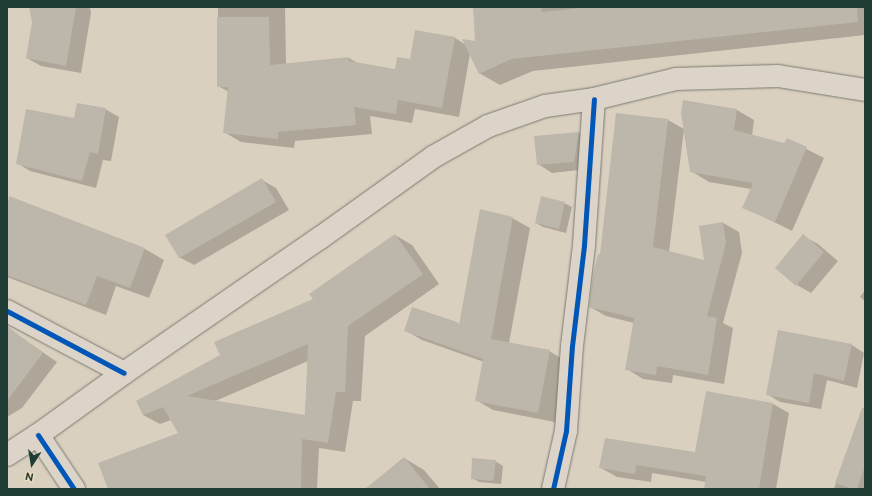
<!DOCTYPE html>
<style>
body{margin:0}
#map{position:relative;width:872px;height:496px;overflow:hidden;background:#dad0bf;font-family:"Balsamiq Sans",sans-serif}
div>[style]{position:absolute}
[style*='--x']{left:calc(var(--x)*1px);top:calc(var(--y)*1px);width:calc(var(--w)*1px);rotate:calc(var(--a)*1deg)}
.shadow>*{inset:0;background:#0003}
.building>*{inset:0;background:#bdb7ab}
.roads{filter:drop-shadow(0 0 1px #797a70) drop-shadow(0 0 1px #797a70)}
.minor>*{height:22px;margin:-11px;padding:0 11px;transform-origin:11px;border-radius:11px;background:#dcd4c8}
.secondary>*{height:22px;margin:-11px;padding:0 11px;transform-origin:11px;border-radius:11px;background:#dcd4c8}
.cycleway>*{height:5px;margin:-2.5px;padding:0 2.5px;transform-origin:2.5px;border-radius:2.5px;background:#0057b8}
span{translate:-50% -50%;white-space:nowrap;text-align:center;line-height:1.15;-webkit-text-stroke:3px #eed9b8;paint-order:stroke}
.frame{position:absolute;inset:0;border:8px solid #1f3d34;pointer-events:none}
.north{position:absolute;left:12px;top:444px;width:40px;height:40px;-webkit-text-stroke:3px #eed9b8;paint-order:stroke;rotate:192deg;font-size:11px;font-weight:700;line-height:16px;text-align:center;color:#1f3d34}
.north::after{content:'';display:block;margin:auto;width:14px;height:18px;background:#1f3d34;clip-path:polygon(50% 0,100% 100%,50% 72%,0 100%)}
</style>
<div id="map">
<div class="shadow">
<div style="clip-path:polygon(30px 7px,90px 7px,91px 13px,81px 73px,41px 66px,27px 58px,33px 22px)"></div>
<div style="clip-path:polygon(218px 7px,285px 7px,286px 64px,349px 58px,359px 64px,396px 70px,411px 60px,416px 31px,455px 38px,466px 45px,476px 42px,474px 7px,865px 7px,865px 35px,533px 71px,500px 85px,479px 73px,470px 54px,459px 117px,415px 109px,412px 123px,370px 116px,372px 134px,295px 141px,294px 148px,241px 142px,224px 132px,229px 92px,218px 86px)"></div>
<div style="clip-path:polygon(105px 109px,119px 117px,111px 161px,103px 160px,96px 188px,30px 171px,17px 163px,75px 119px)"></div>
<div style="clip-path:polygon(737px 110px,754px 120px,752px 136px,785px 145px,787px 139px,824px 158px,792px 231px,744px 207px,751px 189px,709px 182px,691px 171px)"></div>
<div style="clip-path:polygon(668px 120px,684px 129px,669px 252px,705px 261px,723px 223px,739px 232px,742px 253px,723px 323px,733px 328px,724px 384px,673px 375px,672px 383px,643px 379px,627px 369px,634px 323px,606px 316px,590px 307px,601px 255px)"></div>
<div style="clip-path:polygon(579px 133px,593px 141px,588px 169px,552px 173px,538px 164px,535px 137px)"></div>
<div style="clip-path:polygon(262px 180px,276px 188px,289px 210px,194px 265px,179px 257px)"></div>
<div style="clip-path:polygon(10px 198px,145px 249px,164px 260px,149px 298px,116px 286px,106px 315px,7px 277px,7px 204px,9px 205px)"></div>
<div style="clip-path:polygon(564px 203px,572px 207px,566px 233px,543px 227px,536px 223px)"></div>
<div style="clip-path:polygon(512px 218px,530px 228px,509px 343px,549px 351px,566px 361px,555px 422px,493px 410px,476px 400px,484px 362px,422px 340px,405px 330px,457px 323px,460px 325px)"></div>
<div style="clip-path:polygon(evenodd,395px 235px,412px 245px,439px 284px,365px 336px,361px 401px,353px 401px,345px 452px,319px 448px,317px 489px,109px 489px,179px 434px,171px 420px,160px 424px,143px 415px,221px 356px,314px 300px,395px 235px,308px 361px,305px 416px,213px 402px,308px 361px)"></div>
<div style="clip-path:polygon(803px 236px,818px 244px,838px 261px,811px 293px,797px 285px)"></div>
<div style="clip-path:polygon(865px 290px,865px 301px,860px 297px)"></div>
<div style="clip-path:polygon(12px 331px,57px 362px,22px 408px,7px 417px,7px 334px)"></div>
<div style="clip-path:polygon(852px 345px,864px 353px,857px 388px,827px 380px,821px 409px,780px 402px,767px 394px)"></div>
<div style="clip-path:polygon(707px 392px,773px 404px,789px 413px,776px 489px,706px 489px,706px 482px,652px 473px,651px 482px,617px 477px,601px 468px,696px 453px)"></div>
<div style="clip-path:polygon(849px 447px,865px 452px,865px 489px,834px 489px)"></div>
<div style="clip-path:polygon(404px 458px,424px 470px,440px 489px,367px 489px)"></div>
<div style="clip-path:polygon(495px 461px,503px 466px,501px 484px,479px 482px,472px 478px)"></div>
</div>
<div class="building">
<div style="clip-path:polygon(29px 7px,76px 7px,66px 66px,26px 58px,32px 22px)"></div>
<div style="clip-path:polygon(473px 7px,541px 7px,542px 12px,590px 7px,857px 7px,858px 22px,511px 59px,479px 74px,462px 39px,475px 41px)"></div>
<div style="clip-path:polygon(217px 17px,269px 17px,270px 65px,349px 57px,349px 61px,395px 69px,397px 57px,410px 59px,415px 30px,455px 37px,442px 108px,398px 100px,396px 114px,354px 107px,356px 125px,278px 132px,278px 139px,223px 133px,228px 87px,217px 87px)"></div>
<div style="clip-path:polygon(683px 100px,737px 109px,734px 130px,784px 143px,787px 138px,807px 147px,775px 222px,742px 208px,753px 183px,690px 172px,681px 113px)"></div>
<div style="clip-path:polygon(77px 103px,106px 108px,98px 154px,90px 152px,82px 181px,16px 164px,26px 109px,74px 118px)"></div>
<div style="clip-path:polygon(616px 113px,668px 119px,653px 247px,704px 260px,699px 226px,723px 222px,726px 243px,707px 316px,717px 318px,708px 375px,657px 366px,656px 375px,625px 370px,634px 318px,589px 307px,593px 276px,598px 254px,600px 254px)"></div>
<div style="clip-path:polygon(579px 132px,574px 162px,537px 165px,534px 136px)"></div>
<div style="clip-path:polygon(262px 178px,276px 202px,179px 258px,165px 235px)"></div>
<div style="clip-path:polygon(9px 196px,145px 248px,130px 288px,97px 276px,86px 305px,7px 275px,7px 210px)"></div>
<div style="clip-path:polygon(541px 196px,565px 202px,559px 229px,535px 223px)"></div>
<div style="clip-path:polygon(480px 209px,513px 217px,491px 339px,550px 350px,538px 413px,475px 401px,483px 359px,404px 331px,412px 307px,457px 322px,459px 325px)"></div>
<div style="clip-path:polygon(evenodd,395px 234px,423px 274px,348px 326px,345px 392px,336px 392px,328px 443px,302px 439px,301px 489px,108px 489px,98px 463px,178px 433px,163px 407px,143px 415px,136px 401px,220px 355px,214px 342px,313px 299px,309px 294px,395px 234px,308px 344px,305px 415px,187px 396px,308px 344px)"></div>
<div style="clip-path:polygon(803px 234px,824px 252px,796px 286px,775px 268px)"></div>
<div style="clip-path:polygon(7px 326px,43px 353px,7px 401px)"></div>
<div style="clip-path:polygon(778px 330px,852px 344px,844px 381px,814px 373px,809px 403px,766px 395px)"></div>
<div style="clip-path:polygon(706px 391px,773px 403px,759px 489px,704px 489px,706px 476px,636px 465px,635px 474px,599px 468px,605px 438px,695px 452px)"></div>
<div style="clip-path:polygon(862px 408px,865px 408px,865px 466px,857px 489px,852px 489px,835px 483px)"></div>
<div style="clip-path:polygon(404px 457px,430px 489px,365px 489px)"></div>
<div style="clip-path:polygon(472px 458px,496px 460px,493px 481px,471px 479px)"></div>
</div>
<div class="roads">
<div class="minor">
<div style="--x:7;--y:311;--w:132;--a:27.9"></div>
<div style="--x:38;--y:435;--w:65;--a:56.3"></div>
<div style="--x:553;--y:489;--w:59;--a:-77.4"></div>
<div style="--x:566;--y:431;--w:85;--a:-86"></div>
<div style="--x:572;--y:346;--w:102;--a:-83.2"></div>
<div style="--x:584;--y:245;--w:146;--a:-86.1"></div>
</div>
<div class="secondary">
<div style="--x:7;--y:455;--w:37;--a:-33"></div>
<div style="--x:38;--y:435;--w:106;--a:-35.8"></div>
<div style="--x:124;--y:373;--w:238;--a:-34.6"></div>
<div style="--x:320;--y:238;--w:139;--a:-35.6"></div>
<div style="--x:433;--y:157;--w:63;--a:-29.4"></div>
<div style="--x:488;--y:126;--w:60;--a:-19.3"></div>
<div style="--x:545;--y:106;--w:49;--a:-8.1"></div>
<div style="--x:594;--y:99;--w:84;--a:-13.7"></div>
<div style="--x:676;--y:79;--w:102;--a:-1.7"></div>
<div style="--x:778;--y:76;--w:88;--a:9.1"></div>
</div>
</div>
<div class="cycleway">
<div style="--x:7;--y:311;--w:132;--a:27.9"></div>
<div style="--x:38;--y:435;--w:65;--a:56.3"></div>
<div style="--x:553;--y:489;--w:59;--a:-77.4"></div>
<div style="--x:566;--y:431;--w:85;--a:-86"></div>
<div style="--x:572;--y:346;--w:102;--a:-83.2"></div>
<div style="--x:584;--y:245;--w:146;--a:-86.1"></div>
</div>
<div class="frame"></div>
<div class="north">N</div>
</div>
